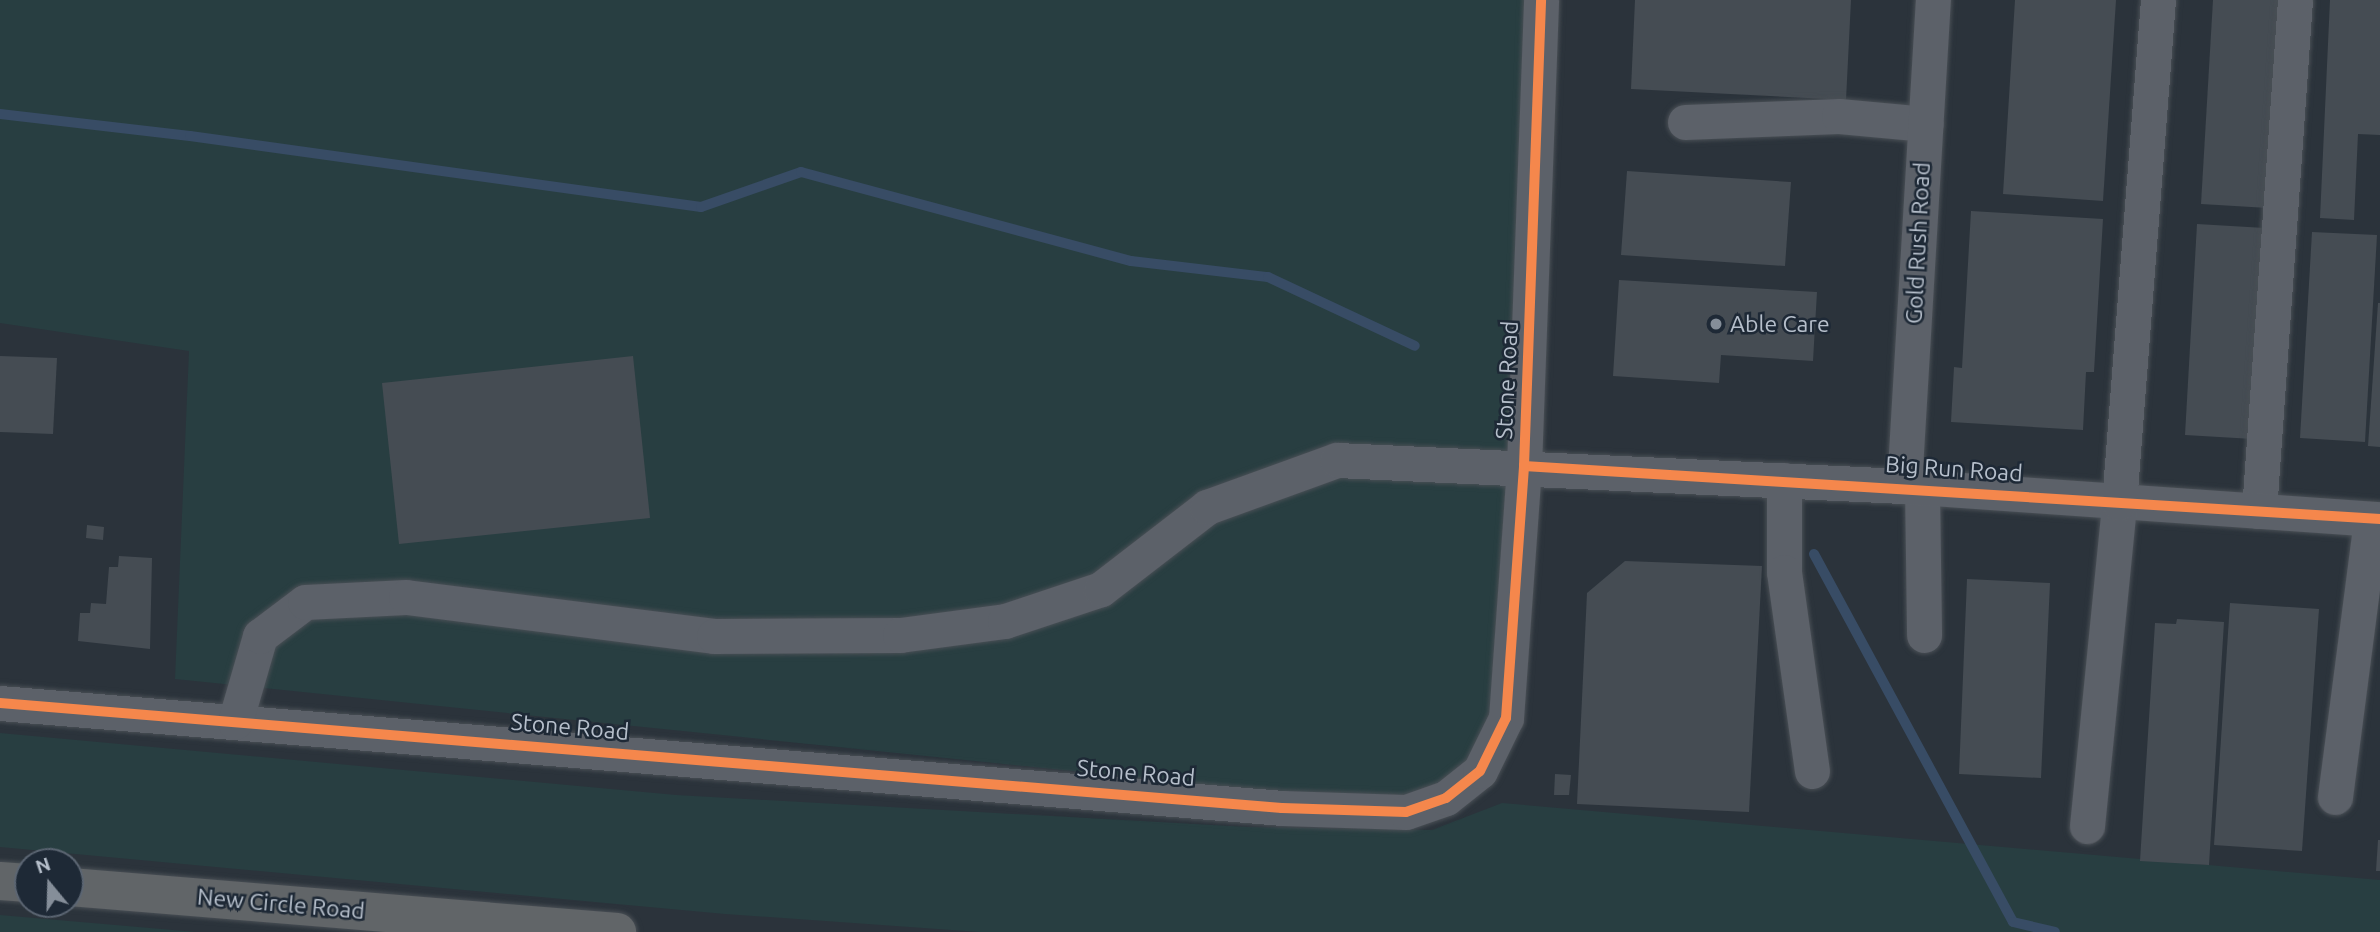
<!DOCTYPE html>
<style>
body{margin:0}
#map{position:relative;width:2380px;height:932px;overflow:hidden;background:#2b333b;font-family:Ubuntu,sans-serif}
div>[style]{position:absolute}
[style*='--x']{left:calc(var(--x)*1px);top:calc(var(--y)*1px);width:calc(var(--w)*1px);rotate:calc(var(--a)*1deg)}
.green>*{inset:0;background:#283e41}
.stream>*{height:10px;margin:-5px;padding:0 5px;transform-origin:5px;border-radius:5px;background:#384c65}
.building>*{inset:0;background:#454c53}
.roads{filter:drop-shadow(0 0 2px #494f55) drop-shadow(0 0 2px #494f55)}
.minor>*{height:35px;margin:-17.5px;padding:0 17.5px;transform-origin:17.5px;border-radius:17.5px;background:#5c6169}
.highway>*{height:38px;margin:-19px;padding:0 19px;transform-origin:19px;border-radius:19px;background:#616568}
.cycleway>*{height:10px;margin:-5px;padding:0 5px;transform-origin:5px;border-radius:5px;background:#f5874c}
.dots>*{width:19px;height:19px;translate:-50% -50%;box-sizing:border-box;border:4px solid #1e2936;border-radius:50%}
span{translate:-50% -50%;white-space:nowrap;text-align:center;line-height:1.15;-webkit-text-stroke:5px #1e2936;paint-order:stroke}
.street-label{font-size:23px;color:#b6bfcb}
.poi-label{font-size:23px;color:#b6bfcb}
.left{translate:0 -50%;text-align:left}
.north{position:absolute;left:14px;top:848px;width:70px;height:70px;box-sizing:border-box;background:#1e2936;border:2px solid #5b6572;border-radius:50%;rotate:341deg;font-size:19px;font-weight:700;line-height:28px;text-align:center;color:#b6bfcb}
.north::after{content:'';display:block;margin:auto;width:24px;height:32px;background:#858e99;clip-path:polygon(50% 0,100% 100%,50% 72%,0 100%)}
</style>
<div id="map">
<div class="green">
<div style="clip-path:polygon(0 0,1541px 0,1506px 718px,1424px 807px,175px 679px,189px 351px,0 323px)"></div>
<div style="clip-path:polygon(0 733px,676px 795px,1248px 827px,1432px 830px,1502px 803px,2380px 880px,2380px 932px,980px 932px,725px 914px,0 847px)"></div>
<div style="clip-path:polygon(0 915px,196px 932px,0 932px)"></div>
</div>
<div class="stream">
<div style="--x:0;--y:114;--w:191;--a:6.6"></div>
<div style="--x:190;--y:136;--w:516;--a:7.91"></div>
<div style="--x:701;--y:207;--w:106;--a:-19.3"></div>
<div style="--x:801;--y:172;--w:342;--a:15.1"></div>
<div style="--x:1131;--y:261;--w:138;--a:6.7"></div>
<div style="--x:1268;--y:277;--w:162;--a:25.1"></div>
<div style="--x:1814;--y:554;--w:418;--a:61.6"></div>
<div style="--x:2013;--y:922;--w:43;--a:13.4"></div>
</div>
<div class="building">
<div style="clip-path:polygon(1635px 0,1851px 0,1846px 100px,1631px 89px)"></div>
<div style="clip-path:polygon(2015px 0,2116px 0,2103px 201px,2003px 194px)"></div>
<div style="clip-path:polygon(2213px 0,2279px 0,2268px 208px,2201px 204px)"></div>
<div style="clip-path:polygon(2330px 0,2380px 0,2380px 135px,2358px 134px,2354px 220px,2320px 218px)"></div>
<div style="clip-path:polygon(1627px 171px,1791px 182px,1785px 266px,1621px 255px)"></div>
<div style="clip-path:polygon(1971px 211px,2103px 219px,2094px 372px,2086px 372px,2083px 430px,1951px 422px,1954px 367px,1962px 368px)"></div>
<div style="clip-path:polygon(2197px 224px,2265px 228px,2253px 439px,2185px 435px)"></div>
<div style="clip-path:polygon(2312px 232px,2377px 235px,2365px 442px,2300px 438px)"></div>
<div style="clip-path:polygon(1619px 280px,1817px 292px,1813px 361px,1721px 355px,1719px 383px,1613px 376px)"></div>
<div style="clip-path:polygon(2378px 303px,2380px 303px,2380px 447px,2368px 446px)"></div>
<div style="clip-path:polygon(0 356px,57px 358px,53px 434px,0 432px)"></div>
<div style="clip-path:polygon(633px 356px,650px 518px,399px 544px,382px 383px)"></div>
<div style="clip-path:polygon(87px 525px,104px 527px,103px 540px,86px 538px)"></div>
<div style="clip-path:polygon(119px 556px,152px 558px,150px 649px,78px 641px,80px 613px,90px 613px,91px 603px,106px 604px,109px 567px,118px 567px)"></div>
<div style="clip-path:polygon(1625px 561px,1762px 566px,1749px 812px,1577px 804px,1587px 593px)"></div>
<div style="clip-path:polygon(1967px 579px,2050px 583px,2041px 778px,1959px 774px)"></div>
<div style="clip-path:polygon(2230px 603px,2319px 609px,2302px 851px,2214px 845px)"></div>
<div style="clip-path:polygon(2177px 619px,2224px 622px,2209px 865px,2140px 861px,2155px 623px,2176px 624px)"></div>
<div style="clip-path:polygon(1555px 774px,1571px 775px,1569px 795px,1554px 795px)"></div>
<div style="clip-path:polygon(2378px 840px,2380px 840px,2380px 871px,2376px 871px)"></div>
</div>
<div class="roads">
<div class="minor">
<div style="--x:1685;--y:122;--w:154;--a:-2.2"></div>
<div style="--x:1839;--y:116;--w:87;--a:5.3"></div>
<div style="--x:1784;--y:480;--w:92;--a:90"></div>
<div style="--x:1784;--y:572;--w:201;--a:82"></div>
<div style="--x:1904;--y:486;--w:487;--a:-86.6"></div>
<div style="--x:1922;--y:487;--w:148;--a:89.2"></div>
<div style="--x:2259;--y:511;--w:512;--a:-85.97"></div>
<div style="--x:0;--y:703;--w:1286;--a:4.68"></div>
<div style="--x:1282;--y:808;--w:124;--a:1.8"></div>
<div style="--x:1406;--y:812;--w:42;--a:-19.3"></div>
<div style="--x:1446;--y:798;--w:43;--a:-38.5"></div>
<div style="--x:1480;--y:771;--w:59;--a:-63.9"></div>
<div style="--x:1506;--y:718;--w:253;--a:-85.9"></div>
<div style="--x:1524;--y:466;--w:466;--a:-87.9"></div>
<div style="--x:235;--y:722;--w:90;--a:-73.8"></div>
<div style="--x:260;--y:636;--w:56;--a:-37.1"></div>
<div style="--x:305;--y:602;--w:101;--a:-2.8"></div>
<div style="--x:406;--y:597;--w:310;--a:7.2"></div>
<div style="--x:714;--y:636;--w:186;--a:-0.3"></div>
<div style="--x:900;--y:635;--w:106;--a:-7.6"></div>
<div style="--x:1005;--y:621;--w:101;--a:-18.4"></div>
<div style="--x:1101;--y:589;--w:134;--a:-37.7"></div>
<div style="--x:1207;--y:507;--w:138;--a:-19.9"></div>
<div style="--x:1337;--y:460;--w:568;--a:2.63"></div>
<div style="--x:1904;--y:486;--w:477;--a:4"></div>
<div style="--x:2335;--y:797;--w:280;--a:-82.6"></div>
<div style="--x:2087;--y:826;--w:325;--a:-84.3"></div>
<div style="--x:2119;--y:503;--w:505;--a:-85.57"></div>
</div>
<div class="highway">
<div style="--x:0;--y:881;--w:28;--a:4"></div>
<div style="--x:70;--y:887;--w:549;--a:4.7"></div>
</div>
</div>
<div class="cycleway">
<div style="--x:1524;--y:466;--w:858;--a:3.54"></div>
<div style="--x:0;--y:703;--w:1286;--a:4.68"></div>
<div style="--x:1282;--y:808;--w:124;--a:1.8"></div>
<div style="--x:1406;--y:812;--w:42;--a:-19.3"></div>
<div style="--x:1446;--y:798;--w:43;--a:-38.5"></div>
<div style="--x:1480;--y:771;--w:59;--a:-63.9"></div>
<div style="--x:1506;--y:718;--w:253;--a:-85.9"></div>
<div style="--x:1524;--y:466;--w:466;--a:-87.9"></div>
</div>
<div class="dots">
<div style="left:1716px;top:324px;background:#858e99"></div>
</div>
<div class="street-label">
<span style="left:1918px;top:243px;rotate:-87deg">Gold Rush Road</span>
<span style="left:1507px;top:380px;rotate:-87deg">Stone Road</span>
<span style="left:1954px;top:469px;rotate:4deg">Big Run Road</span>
<span style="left:570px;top:727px;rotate:5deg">Stone Road</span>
<span style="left:1136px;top:773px;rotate:5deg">Stone Road</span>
<span style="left:281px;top:904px;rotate:5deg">New Circle Road</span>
</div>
<div class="poi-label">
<span class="left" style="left:1730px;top:324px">Able Care</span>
</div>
<div class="north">N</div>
</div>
